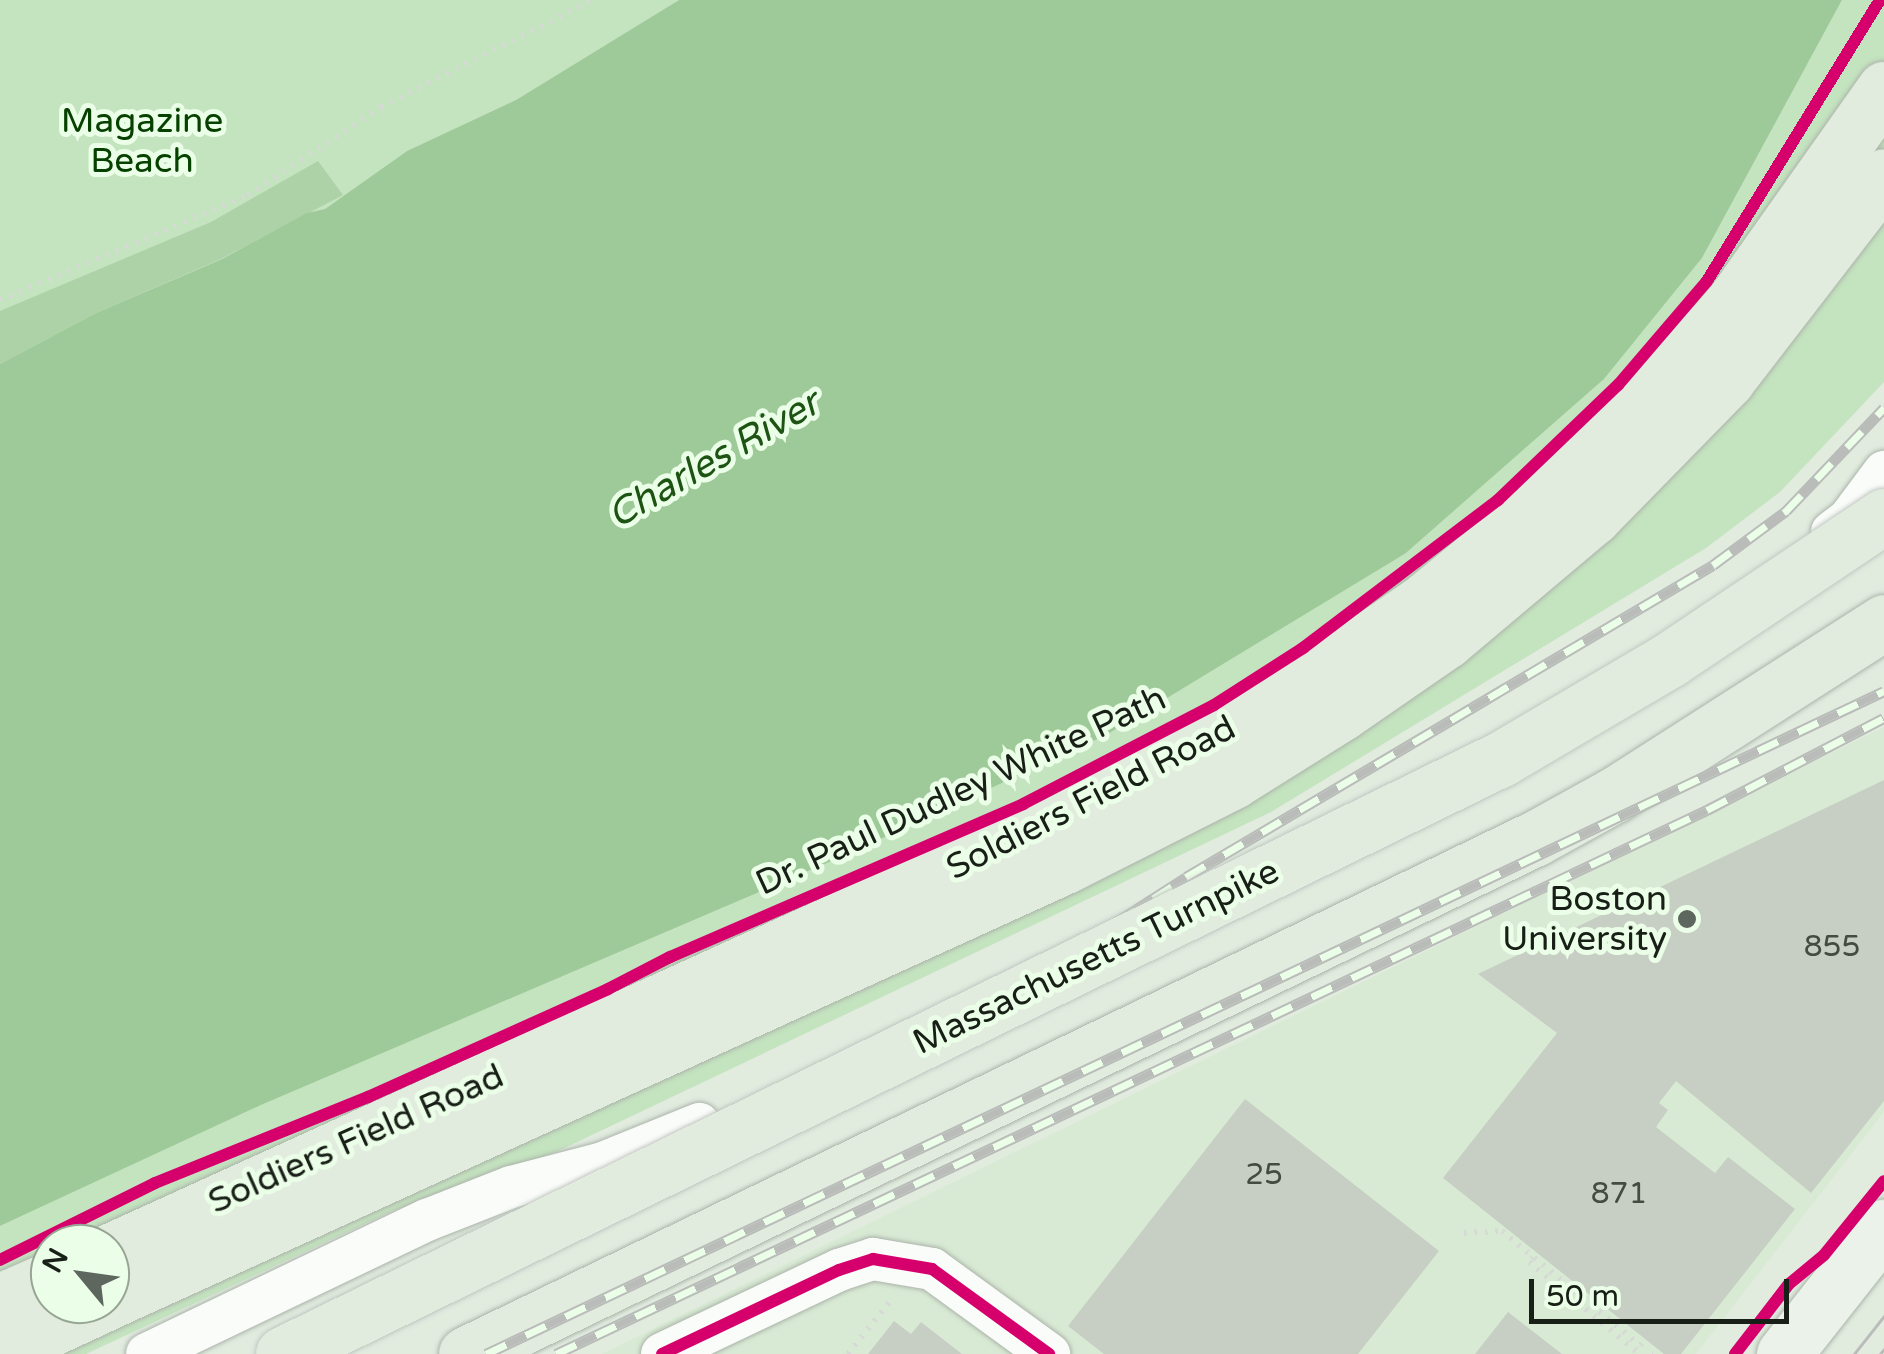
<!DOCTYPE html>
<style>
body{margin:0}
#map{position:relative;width:1884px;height:1354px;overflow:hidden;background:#e1ecdf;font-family:"Varela Round",sans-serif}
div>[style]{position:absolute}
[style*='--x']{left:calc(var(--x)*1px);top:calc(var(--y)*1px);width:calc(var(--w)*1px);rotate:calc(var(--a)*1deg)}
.built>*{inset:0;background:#d8ead4}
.green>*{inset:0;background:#c4e3bf}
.forest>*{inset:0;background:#aed2a8}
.water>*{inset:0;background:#9ec998}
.building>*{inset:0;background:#c7cfc5}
.path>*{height:6px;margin-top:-3px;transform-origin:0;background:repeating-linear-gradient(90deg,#d6d9d5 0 2.5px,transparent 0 10.5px)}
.roads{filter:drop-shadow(0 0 2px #acb4aa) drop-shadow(0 0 2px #acb4aa)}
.minor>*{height:42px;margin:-21px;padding:0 21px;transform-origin:21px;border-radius:21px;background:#fafcfa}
.major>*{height:55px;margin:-27.5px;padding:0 27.5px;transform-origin:27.5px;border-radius:27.5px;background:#ebf2ea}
.highway>*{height:55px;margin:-27.5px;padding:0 27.5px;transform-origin:27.5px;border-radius:27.5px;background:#e1ecdf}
.tram>*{height:2.5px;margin:-1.25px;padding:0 1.25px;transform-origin:1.25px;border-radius:1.25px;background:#b9bcb9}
.rail>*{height:11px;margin-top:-5.5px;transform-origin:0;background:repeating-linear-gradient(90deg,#ebfee7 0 22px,#b9bcb9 0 44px);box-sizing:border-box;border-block:2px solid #b9bcb9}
.bridges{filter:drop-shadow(0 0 2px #c2c7c1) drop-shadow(0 0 2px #c2c7c1)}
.highway-bridge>*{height:55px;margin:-27.5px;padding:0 27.5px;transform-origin:27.5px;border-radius:27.5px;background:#e1ecdf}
.cycleway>*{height:12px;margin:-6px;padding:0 6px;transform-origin:6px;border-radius:6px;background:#d6006c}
.dots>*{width:28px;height:28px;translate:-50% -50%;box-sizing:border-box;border:5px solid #ebfee7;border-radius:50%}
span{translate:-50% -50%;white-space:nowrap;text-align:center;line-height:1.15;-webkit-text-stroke:10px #ebfee7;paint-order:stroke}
.number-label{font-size:30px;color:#444b42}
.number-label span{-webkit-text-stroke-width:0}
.park-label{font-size:35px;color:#064100}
.street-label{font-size:35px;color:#181f17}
.poi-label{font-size:35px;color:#181f17}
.right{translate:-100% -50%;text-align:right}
.water-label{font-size:38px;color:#1d5414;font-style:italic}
.north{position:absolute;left:30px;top:1224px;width:100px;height:100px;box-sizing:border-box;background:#ebfee7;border:2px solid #97a594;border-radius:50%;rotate:299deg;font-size:28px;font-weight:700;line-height:40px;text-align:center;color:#181f17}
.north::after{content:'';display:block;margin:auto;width:35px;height:45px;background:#5e675d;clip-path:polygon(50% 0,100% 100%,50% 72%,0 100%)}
.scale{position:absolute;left:1529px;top:1279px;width:260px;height:45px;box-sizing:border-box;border:5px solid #181f17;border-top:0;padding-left:12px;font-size:30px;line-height:35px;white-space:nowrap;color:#181f17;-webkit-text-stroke:8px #ebfee7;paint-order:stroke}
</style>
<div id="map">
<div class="built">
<div style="clip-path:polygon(1884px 727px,1884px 1112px,1696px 1354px,602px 1354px)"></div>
</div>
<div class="green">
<div style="clip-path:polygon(0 0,679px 0,516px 100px,407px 151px,325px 209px,307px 213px,221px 259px,96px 313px,0 364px)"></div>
<div style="clip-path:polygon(evenodd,1842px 0,1884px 0,1884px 382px,1780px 492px,1706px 548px,1271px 812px,554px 1153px,392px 1211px,86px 1354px,0 1354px,0 1226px,261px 1105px,848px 854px,1406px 553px,1604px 379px,1702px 258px,1842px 0,50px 1244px,110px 1244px,110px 1304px,50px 1304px,50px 1244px)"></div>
</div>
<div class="forest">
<div style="clip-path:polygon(318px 161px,343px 195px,221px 259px,96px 313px,0 364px,0 311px,211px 222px)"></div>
</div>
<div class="water">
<div style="clip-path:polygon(679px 0,1842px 0,1702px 258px,1604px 379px,1406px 553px,1106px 735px,848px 854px,261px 1105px,0 1226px,0 364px,96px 313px,222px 259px,307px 213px,325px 209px,407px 151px,516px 100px)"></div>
</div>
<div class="building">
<div style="clip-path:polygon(1884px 780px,1884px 1101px,1811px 1193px,1676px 1081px,1659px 1103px,1668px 1110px,1656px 1127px,1715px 1173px,1728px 1157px,1795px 1209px,1681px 1354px,1664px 1354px,1443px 1178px,1557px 1033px,1478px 974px)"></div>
<div style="clip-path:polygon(1245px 1099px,1439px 1251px,1358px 1354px,1104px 1354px,1068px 1326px)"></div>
<div style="clip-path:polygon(1508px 1312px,1562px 1354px,1475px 1354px)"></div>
<div style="clip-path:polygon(894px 1321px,911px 1334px,921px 1322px,962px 1354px,868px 1354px)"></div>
</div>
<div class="path">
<div style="--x:0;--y:300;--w:269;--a:-22.9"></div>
<div style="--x:248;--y:195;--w:159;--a:-33.5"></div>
<div style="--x:381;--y:107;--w:237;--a:-26.8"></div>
<div style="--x:1464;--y:1233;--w:38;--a:-3"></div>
<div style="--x:1502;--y:1231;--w:179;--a:39.6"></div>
<div style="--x:1640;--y:1345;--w:8;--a:-40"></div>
<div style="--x:1533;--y:1257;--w:6;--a:129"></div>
<div style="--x:1529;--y:1262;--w:144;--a:39.7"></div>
<div style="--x:848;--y:1354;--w:69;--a:-51.5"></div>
<div style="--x:1652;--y:1354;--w:1;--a:0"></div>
</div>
<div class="roads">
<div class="minor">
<div style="--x:1832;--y:532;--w:21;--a:-37"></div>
<div style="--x:1849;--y:519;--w:59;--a:-53.3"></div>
<div style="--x:147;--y:1354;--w:310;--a:-25.6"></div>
<div style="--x:427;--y:1220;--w:90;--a:-21.4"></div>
<div style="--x:511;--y:1187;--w:95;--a:-14.6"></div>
<div style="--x:603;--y:1163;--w:104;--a:-22.1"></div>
<div style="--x:662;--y:1354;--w:196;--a:-25.4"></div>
<div style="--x:839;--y:1270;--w:36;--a:-18"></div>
<div style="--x:873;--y:1259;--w:60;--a:9.6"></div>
<div style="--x:932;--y:1269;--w:145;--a:36"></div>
</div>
<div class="major">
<div style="--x:1784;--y:1354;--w:162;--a:-51.8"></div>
</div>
<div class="highway">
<div style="--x:110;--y:1251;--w:1030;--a:-24.43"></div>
<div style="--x:1048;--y:825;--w:183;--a:-27"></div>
<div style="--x:1211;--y:742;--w:127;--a:-32.4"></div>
<div style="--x:1318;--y:674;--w:124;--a:-34.5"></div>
<div style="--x:1420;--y:604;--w:128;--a:-39.3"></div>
<div style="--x:1519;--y:523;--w:180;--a:-43.9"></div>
<div style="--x:1649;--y:398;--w:129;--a:-48.8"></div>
<div style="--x:1734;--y:301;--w:260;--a:-54.7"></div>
<div style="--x:0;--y:1301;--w:55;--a:-23.7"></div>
<div style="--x:110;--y:1301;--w:1052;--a:-24.49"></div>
<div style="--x:1067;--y:865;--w:186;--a:-26.8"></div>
<div style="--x:1233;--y:781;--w:130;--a:-32.1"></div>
<div style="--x:1343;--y:712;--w:126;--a:-34.7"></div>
<div style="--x:1447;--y:640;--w:191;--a:-40.1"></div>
<div style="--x:1593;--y:517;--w:192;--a:-45.6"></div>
<div style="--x:1727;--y:380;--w:257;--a:-52.4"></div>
<div style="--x:0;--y:1352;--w:115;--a:-24.8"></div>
<div style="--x:466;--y:1354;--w:1188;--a:-25.75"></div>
<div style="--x:1536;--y:838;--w:89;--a:-28.9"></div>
<div style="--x:1614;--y:795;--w:321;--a:-32.6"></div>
</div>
</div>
<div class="tram">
<div style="--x:1854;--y:1354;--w:48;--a:-51.7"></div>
<div style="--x:1880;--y:1354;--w:6;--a:-51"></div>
</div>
<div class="rail">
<div style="--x:306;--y:1354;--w:537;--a:-25.71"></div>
<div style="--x:790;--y:1121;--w:162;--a:-29.6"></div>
<div style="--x:931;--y:1041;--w:303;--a:-32.7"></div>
<div style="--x:1186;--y:877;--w:612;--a:-30.63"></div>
<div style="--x:1713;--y:565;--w:91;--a:-36.5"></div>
<div style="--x:1786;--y:511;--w:142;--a:-46.4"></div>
<div style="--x:486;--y:1354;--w:1547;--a:-25.37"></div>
<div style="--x:556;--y:1354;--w:1273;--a:-25.3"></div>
<div style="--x:1707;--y:810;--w:199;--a:-27.5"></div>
</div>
<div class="bridges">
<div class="highway-bridge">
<div style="--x:283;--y:1354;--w:1356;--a:-26.04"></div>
<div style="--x:1501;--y:759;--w:195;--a:-30.5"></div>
<div style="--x:1669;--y:660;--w:259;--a:-33.8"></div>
</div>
</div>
<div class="cycleway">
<div style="--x:0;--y:1260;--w:173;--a:-26.4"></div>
<div style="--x:155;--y:1183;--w:230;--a:-22"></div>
<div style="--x:368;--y:1097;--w:263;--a:-24.2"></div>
<div style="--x:608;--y:989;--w:70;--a:-27.3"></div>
<div style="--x:670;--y:957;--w:385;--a:-23.4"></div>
<div style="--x:1023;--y:804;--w:215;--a:-27.4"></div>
<div style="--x:1214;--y:705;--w:106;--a:-32.6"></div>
<div style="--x:1303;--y:648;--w:245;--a:-37.2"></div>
<div style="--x:1498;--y:500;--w:166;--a:-43.8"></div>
<div style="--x:1618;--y:385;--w:137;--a:-49.4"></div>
<div style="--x:1707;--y:281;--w:330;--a:-58.4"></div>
<div style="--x:662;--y:1354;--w:196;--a:-25.4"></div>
<div style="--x:839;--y:1270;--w:36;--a:-18"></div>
<div style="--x:873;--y:1259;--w:60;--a:9.6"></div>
<div style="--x:932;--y:1269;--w:145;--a:36"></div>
<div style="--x:1735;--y:1354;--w:88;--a:-52.4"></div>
<div style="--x:1789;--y:1284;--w:45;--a:-39.6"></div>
<div style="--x:1824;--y:1255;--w:95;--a:-51"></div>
</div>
<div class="dots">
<div style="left:1687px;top:919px;background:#5e675d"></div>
</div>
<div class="number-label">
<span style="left:1832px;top:947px">855</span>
<span style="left:1264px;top:1175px">25</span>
<span style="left:1619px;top:1194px">871</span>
</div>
<div class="park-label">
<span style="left:142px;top:141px">Magazine<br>Beach</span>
</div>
<div class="street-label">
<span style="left:961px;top:791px;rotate:-25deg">Dr. Paul Dudley White Path</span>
<span style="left:1091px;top:798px;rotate:-27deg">Soldiers Field Road</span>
<span style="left:1096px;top:957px;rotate:-26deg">Massachusetts Turnpike</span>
<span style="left:356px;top:1139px;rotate:-24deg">Soldiers Field Road</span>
</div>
<div class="poi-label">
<span class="right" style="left:1667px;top:919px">Boston<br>University</span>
</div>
<div class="water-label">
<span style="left:714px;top:460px;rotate:-30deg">Charles River</span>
</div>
<div class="north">N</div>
<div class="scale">50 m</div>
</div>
